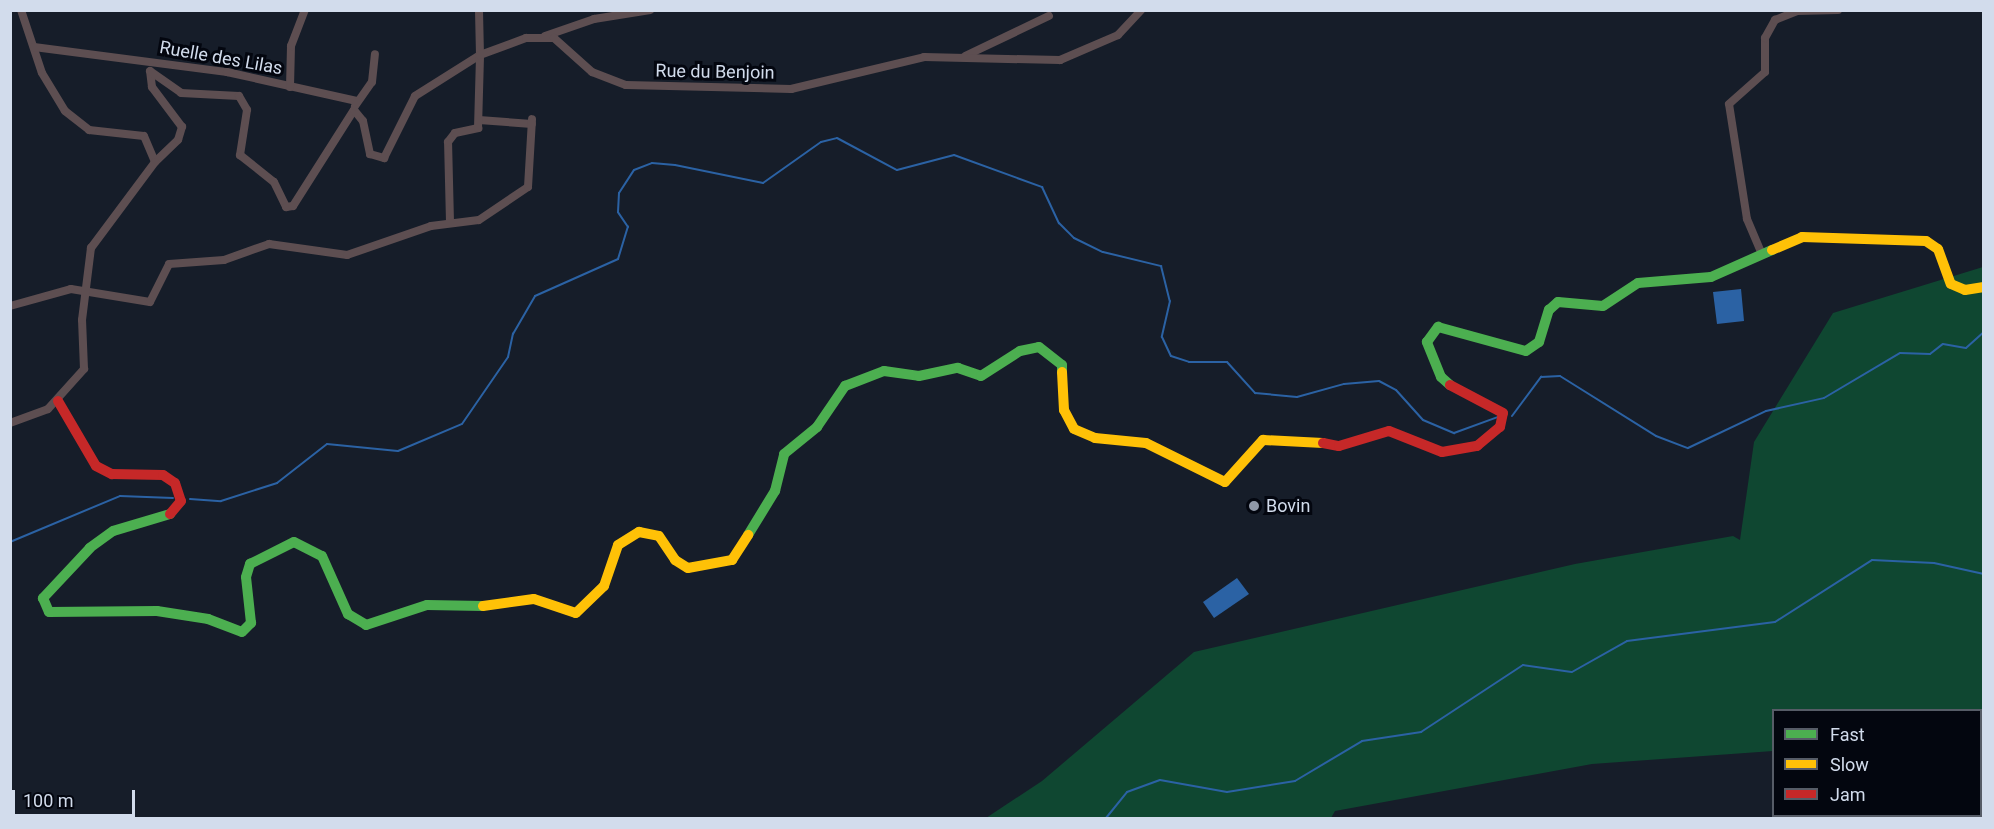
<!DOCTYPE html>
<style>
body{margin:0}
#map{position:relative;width:1994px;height:829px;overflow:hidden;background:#161d29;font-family:Roboto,sans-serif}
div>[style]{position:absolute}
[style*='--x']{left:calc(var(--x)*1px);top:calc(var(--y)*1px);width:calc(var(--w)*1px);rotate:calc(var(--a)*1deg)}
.forest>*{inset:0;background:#0f4731}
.water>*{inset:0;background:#2b62a4}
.stream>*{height:2px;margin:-1px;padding:0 1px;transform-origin:1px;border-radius:1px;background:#2b62a4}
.street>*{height:8px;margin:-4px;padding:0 4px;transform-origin:4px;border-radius:4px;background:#5d4e51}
.fast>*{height:10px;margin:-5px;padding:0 5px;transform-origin:5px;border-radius:5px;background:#4caf50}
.slow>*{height:10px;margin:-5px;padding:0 5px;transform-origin:5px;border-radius:5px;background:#ffc107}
.jam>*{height:10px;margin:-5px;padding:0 5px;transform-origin:5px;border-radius:5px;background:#c62828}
.dots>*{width:16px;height:16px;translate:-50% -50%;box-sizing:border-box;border:3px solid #03060f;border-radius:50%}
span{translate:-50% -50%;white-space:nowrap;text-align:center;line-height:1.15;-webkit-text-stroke:6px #03060f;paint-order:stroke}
.street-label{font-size:18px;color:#d2dcec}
.poi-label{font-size:18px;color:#d2dcec}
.left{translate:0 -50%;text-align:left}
.frame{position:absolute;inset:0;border:12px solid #d2dcec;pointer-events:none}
.legend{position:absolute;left:1772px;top:709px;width:210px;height:108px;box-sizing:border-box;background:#03060f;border:2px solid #565c67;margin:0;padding:8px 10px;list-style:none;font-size:18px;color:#d2dcec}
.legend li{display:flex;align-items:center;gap:12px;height:30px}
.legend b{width:30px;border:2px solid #565c67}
.scale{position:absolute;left:12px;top:790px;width:123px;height:27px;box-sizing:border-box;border:3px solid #d2dcec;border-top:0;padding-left:8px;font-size:18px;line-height:21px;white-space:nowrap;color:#d2dcec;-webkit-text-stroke:4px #03060f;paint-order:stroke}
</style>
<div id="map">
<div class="forest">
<div style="clip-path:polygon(1983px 267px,1983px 757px,1980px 710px,1774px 710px,1773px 751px,1592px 764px,1335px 811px,1331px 818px,986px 818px,1042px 781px,1194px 652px,1575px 564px,1733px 536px,1740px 540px,1754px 442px,1833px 313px)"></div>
</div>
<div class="water">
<div style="clip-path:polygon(1741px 289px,1744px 321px,1717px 324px,1713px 292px)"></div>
<div style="clip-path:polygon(1237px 578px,1249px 594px,1214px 618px,1203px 602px)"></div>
</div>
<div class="stream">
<div style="--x:1512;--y:416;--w:49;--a:-53.4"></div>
<div style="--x:1541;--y:377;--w:19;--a:-3"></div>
<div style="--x:1560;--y:376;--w:113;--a:32"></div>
<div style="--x:1656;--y:436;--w:34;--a:21"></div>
<div style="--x:1688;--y:448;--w:86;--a:-25.4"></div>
<div style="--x:1766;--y:411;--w:59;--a:-12.6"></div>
<div style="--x:1824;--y:398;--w:88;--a:-30.6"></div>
<div style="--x:1900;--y:353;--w:30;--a:2"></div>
<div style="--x:1930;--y:354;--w:16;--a:-38"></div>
<div style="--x:1943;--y:344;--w:23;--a:10"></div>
<div style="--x:1966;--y:348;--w:24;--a:-42"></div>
<div style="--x:190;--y:499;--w:31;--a:4"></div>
<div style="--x:221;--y:501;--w:59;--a:-17.8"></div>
<div style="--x:277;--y:483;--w:63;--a:-38"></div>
<div style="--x:327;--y:444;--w:71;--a:5.6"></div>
<div style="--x:398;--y:451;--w:69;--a:-22.9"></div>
<div style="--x:462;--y:424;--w:81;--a:-55.5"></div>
<div style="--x:508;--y:357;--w:24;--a:-78"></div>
<div style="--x:513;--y:334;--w:44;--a:-59.9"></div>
<div style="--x:535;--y:296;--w:91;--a:-24"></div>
<div style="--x:618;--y:259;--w:34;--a:-73"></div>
<div style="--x:628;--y:227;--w:18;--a:-124"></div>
<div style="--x:618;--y:212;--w:19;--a:-87"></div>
<div style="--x:619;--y:193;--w:27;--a:-57"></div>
<div style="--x:634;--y:170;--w:19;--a:-21"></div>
<div style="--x:652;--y:163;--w:23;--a:5"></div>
<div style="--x:675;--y:165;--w:90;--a:11.6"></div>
<div style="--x:763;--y:183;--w:71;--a:-35.3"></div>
<div style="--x:821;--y:142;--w:16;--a:-14"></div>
<div style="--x:837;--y:138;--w:68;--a:28.1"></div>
<div style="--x:897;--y:170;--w:59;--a:-14.7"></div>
<div style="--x:954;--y:155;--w:94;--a:20"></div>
<div style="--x:1042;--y:187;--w:40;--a:65"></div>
<div style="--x:1059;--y:223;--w:21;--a:45"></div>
<div style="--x:1074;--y:238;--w:32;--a:26"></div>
<div style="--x:1103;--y:252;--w:60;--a:13.6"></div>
<div style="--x:1161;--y:266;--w:36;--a:76"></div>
<div style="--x:1170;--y:301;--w:37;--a:103"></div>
<div style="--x:1162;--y:337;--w:21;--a:65"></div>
<div style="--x:1171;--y:356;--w:19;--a:18"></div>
<div style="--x:1189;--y:362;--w:38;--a:0"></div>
<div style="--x:1227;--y:362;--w:42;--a:47.9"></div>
<div style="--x:1255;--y:393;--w:42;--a:5.4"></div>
<div style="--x:1297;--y:397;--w:49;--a:-15.5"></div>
<div style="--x:1344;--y:384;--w:35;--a:-5"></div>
<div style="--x:1379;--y:381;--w:19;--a:28"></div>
<div style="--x:1396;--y:390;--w:40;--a:48"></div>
<div style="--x:1423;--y:420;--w:34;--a:23"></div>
<div style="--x:1454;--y:433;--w:47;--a:-20"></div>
<div style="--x:10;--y:542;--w:119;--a:-22.7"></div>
<div style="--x:120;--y:496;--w:53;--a:2.2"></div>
<div style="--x:1106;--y:818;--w:33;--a:-51"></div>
<div style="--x:1127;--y:792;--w:35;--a:-20"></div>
<div style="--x:1160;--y:780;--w:68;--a:10.2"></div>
<div style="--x:1227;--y:792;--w:69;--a:-9.2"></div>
<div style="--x:1295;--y:781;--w:78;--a:-30.8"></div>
<div style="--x:1362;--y:741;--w:60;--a:-8.7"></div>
<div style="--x:1421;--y:732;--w:122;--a:-33.3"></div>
<div style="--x:1523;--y:665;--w:49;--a:8.1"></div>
<div style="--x:1572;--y:672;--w:63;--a:-29.4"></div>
<div style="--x:1627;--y:641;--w:149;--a:-7.3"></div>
<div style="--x:1775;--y:622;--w:115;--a:-32.6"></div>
<div style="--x:1872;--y:560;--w:62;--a:2.8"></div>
<div style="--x:1934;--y:563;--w:51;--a:12.4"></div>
</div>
<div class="street">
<div style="--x:21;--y:10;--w:66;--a:71.6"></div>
<div style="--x:42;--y:73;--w:44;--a:58.8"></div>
<div style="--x:65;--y:111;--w:31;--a:38"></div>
<div style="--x:89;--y:130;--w:55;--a:6.2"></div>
<div style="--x:144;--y:136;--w:28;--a:67"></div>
<div style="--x:155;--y:162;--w:32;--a:-44"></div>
<div style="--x:178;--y:140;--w:14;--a:-73"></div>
<div style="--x:182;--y:127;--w:50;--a:-126.9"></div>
<div style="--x:152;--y:87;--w:16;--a:-97"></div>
<div style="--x:150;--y:71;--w:38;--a:35"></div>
<div style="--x:181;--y:93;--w:58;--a:3"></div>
<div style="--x:239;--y:96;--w:16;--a:60"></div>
<div style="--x:247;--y:110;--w:46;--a:98.8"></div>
<div style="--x:240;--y:155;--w:43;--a:38.5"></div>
<div style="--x:274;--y:182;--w:28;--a:64"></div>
<div style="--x:286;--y:207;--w:7;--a:-8"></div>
<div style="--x:293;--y:206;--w:114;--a:-57.6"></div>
<div style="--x:354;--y:110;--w:14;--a:51"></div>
<div style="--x:363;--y:121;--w:34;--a:78"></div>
<div style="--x:370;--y:154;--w:15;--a:16"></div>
<div style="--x:384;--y:158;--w:69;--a:-63.4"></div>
<div style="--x:415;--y:96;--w:77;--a:-32.2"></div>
<div style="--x:480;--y:55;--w:45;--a:-91.3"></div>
<div style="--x:545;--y:36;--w:52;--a:-19.1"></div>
<div style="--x:594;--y:19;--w:57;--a:-9.1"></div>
<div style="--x:34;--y:47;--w:195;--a:7.4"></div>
<div style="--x:227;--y:72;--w:133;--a:12.6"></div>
<div style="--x:965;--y:56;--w:93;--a:-25.5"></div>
<div style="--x:290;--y:87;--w:41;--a:-88.6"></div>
<div style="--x:291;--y:46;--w:39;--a:-69"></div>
<div style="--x:355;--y:106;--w:29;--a:-55"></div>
<div style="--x:372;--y:82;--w:28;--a:-84"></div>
<div style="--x:479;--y:120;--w:53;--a:4.3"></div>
<div style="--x:450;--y:222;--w:80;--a:-91.4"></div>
<div style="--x:448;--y:142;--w:11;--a:-52"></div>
<div style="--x:455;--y:133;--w:24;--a:-12"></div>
<div style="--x:478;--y:128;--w:73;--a:-88.4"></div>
<div style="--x:480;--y:55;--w:49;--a:-20.3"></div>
<div style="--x:526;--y:38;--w:28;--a:0"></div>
<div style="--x:554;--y:38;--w:51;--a:41.8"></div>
<div style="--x:592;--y:72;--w:36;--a:21"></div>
<div style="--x:626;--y:85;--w:165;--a:1.4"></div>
<div style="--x:791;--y:89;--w:137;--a:-13.5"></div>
<div style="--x:924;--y:57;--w:136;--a:1.3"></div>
<div style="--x:1060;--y:60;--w:63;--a:-23.3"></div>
<div style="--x:1118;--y:35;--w:34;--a:-47"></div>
<div style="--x:1761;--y:252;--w:36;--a:-113"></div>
<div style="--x:1747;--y:219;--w:116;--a:-98.9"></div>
<div style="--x:1729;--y:104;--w:48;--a:-41.6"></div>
<div style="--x:1765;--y:72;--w:34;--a:-90"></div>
<div style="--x:1765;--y:38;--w:21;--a:-61"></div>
<div style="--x:1775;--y:20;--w:24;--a:-22"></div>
<div style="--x:1797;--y:11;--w:41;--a:-1.4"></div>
<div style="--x:10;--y:306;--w:63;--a:-15.6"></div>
<div style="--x:71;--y:289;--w:80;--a:9.3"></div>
<div style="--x:150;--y:302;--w:42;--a:-63.4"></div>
<div style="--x:169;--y:264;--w:55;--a:-4.2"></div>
<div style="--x:224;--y:260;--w:48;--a:-19.6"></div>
<div style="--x:269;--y:244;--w:79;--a:8"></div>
<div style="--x:347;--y:255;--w:89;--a:-19"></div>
<div style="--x:431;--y:226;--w:48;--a:-7.1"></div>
<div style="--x:479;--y:220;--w:59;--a:-34"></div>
<div style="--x:528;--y:187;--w:68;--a:-86.6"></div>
<div style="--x:10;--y:423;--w:40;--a:-20.2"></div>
<div style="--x:48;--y:409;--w:54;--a:-48"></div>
<div style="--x:84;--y:369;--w:49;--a:-92.3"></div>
<div style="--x:82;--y:320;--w:73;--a:-82.9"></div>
<div style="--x:91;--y:248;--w:107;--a:-53.3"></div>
</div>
<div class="fast">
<div style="--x:1450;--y:385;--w:12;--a:-138"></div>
<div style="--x:1441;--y:377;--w:38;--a:-112"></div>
<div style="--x:1427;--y:342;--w:19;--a:-54"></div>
<div style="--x:1438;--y:327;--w:91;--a:15.3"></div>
<div style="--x:1526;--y:351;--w:16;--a:-35"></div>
<div style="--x:1539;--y:342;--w:34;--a:-73"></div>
<div style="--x:1549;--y:310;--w:12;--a:-42"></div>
<div style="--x:1558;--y:302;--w:45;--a:5.1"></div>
<div style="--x:1603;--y:306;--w:42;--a:-33.3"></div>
<div style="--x:1638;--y:283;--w:73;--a:-4.7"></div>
<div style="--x:1711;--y:277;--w:67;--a:-23.9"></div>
<div style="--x:170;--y:514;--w:59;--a:163.4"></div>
<div style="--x:113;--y:531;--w:29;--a:144"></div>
<div style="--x:90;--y:548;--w:69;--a:133.2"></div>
<div style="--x:43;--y:598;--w:15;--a:67"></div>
<div style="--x:49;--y:612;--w:108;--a:-0.5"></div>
<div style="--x:157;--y:611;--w:52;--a:8.9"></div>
<div style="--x:208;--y:619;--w:36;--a:21"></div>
<div style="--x:242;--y:632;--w:13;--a:-45"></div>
<div style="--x:251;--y:623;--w:46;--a:-96.2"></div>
<div style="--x:246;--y:577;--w:14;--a:-73"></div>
<div style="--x:250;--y:564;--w:49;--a:-26.6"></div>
<div style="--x:294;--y:542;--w:31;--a:27"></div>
<div style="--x:322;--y:556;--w:64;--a:65.9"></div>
<div style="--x:348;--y:614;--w:21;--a:31"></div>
<div style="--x:366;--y:625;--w:64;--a:-18.2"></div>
<div style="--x:427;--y:605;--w:56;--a:1"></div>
<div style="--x:748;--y:535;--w:52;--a:-58.5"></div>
<div style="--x:775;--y:491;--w:38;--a:-76"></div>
<div style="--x:784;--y:454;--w:43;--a:-39.3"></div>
<div style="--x:817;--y:427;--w:50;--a:-55.7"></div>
<div style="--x:845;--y:386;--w:42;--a:-21"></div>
<div style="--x:884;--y:371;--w:35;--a:8"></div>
<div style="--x:919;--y:376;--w:40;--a:-12"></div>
<div style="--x:958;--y:368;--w:24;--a:19"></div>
<div style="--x:981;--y:376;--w:46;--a:-32.7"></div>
<div style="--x:1020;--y:351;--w:19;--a:-12"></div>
<div style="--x:1039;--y:347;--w:29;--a:38"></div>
<div style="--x:1062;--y:365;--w:7;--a:90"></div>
</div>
<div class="slow">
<div style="--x:1772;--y:250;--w:33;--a:-23"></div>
<div style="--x:1802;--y:237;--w:124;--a:1.8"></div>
<div style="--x:1926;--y:241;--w:14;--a:34"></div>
<div style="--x:1938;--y:249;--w:37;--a:70"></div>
<div style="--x:1951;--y:284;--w:15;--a:23"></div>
<div style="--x:1965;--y:290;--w:19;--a:-9"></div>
<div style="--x:1062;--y:372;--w:38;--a:87"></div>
<div style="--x:1064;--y:410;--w:21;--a:62"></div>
<div style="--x:1074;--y:429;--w:23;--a:23"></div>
<div style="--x:1095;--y:438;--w:51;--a:5.6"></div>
<div style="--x:1146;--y:443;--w:88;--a:26.3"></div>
<div style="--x:1225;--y:482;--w:57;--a:-47.9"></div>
<div style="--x:1263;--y:440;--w:60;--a:2.9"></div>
<div style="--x:483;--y:606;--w:51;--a:-7.8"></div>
<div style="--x:534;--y:599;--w:44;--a:18.4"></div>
<div style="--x:576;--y:613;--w:39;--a:-44"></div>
<div style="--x:604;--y:586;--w:43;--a:-71.1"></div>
<div style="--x:618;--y:545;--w:25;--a:-32"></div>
<div style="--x:639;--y:532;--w:20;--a:11"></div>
<div style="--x:659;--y:536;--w:29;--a:56"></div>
<div style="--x:675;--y:560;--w:15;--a:32"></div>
<div style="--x:688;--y:568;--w:45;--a:-10.3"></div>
<div style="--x:732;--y:560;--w:30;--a:-57"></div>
</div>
<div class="jam">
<div style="--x:58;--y:401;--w:75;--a:59.7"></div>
<div style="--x:96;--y:466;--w:18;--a:27"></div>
<div style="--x:112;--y:474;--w:51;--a:1.1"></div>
<div style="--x:163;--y:475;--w:14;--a:34"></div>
<div style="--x:175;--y:483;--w:19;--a:72"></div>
<div style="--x:181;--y:501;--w:17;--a:130"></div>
<div style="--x:1323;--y:443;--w:16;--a:11"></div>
<div style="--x:1339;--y:446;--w:52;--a:-16.7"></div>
<div style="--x:1389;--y:431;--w:57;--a:21.6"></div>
<div style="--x:1442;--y:452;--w:36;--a:-10"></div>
<div style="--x:1477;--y:446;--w:30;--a:-40"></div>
<div style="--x:1500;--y:427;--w:14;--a:-78"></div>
<div style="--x:1503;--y:413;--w:60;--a:-152.2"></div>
</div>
<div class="dots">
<div style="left:1254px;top:506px;background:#9099a8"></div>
</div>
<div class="street-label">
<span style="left:221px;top:58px;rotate:10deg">Ruelle des Lilas</span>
<span style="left:715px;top:72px;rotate:1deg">Rue du Benjoin</span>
</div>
<div class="poi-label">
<span class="left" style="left:1266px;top:506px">Bovin</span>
</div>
<div class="frame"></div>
<ul class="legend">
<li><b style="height:8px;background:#4caf50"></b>Fast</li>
<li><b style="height:8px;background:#ffc107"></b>Slow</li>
<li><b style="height:8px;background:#c62828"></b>Jam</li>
</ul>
<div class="scale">100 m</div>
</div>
